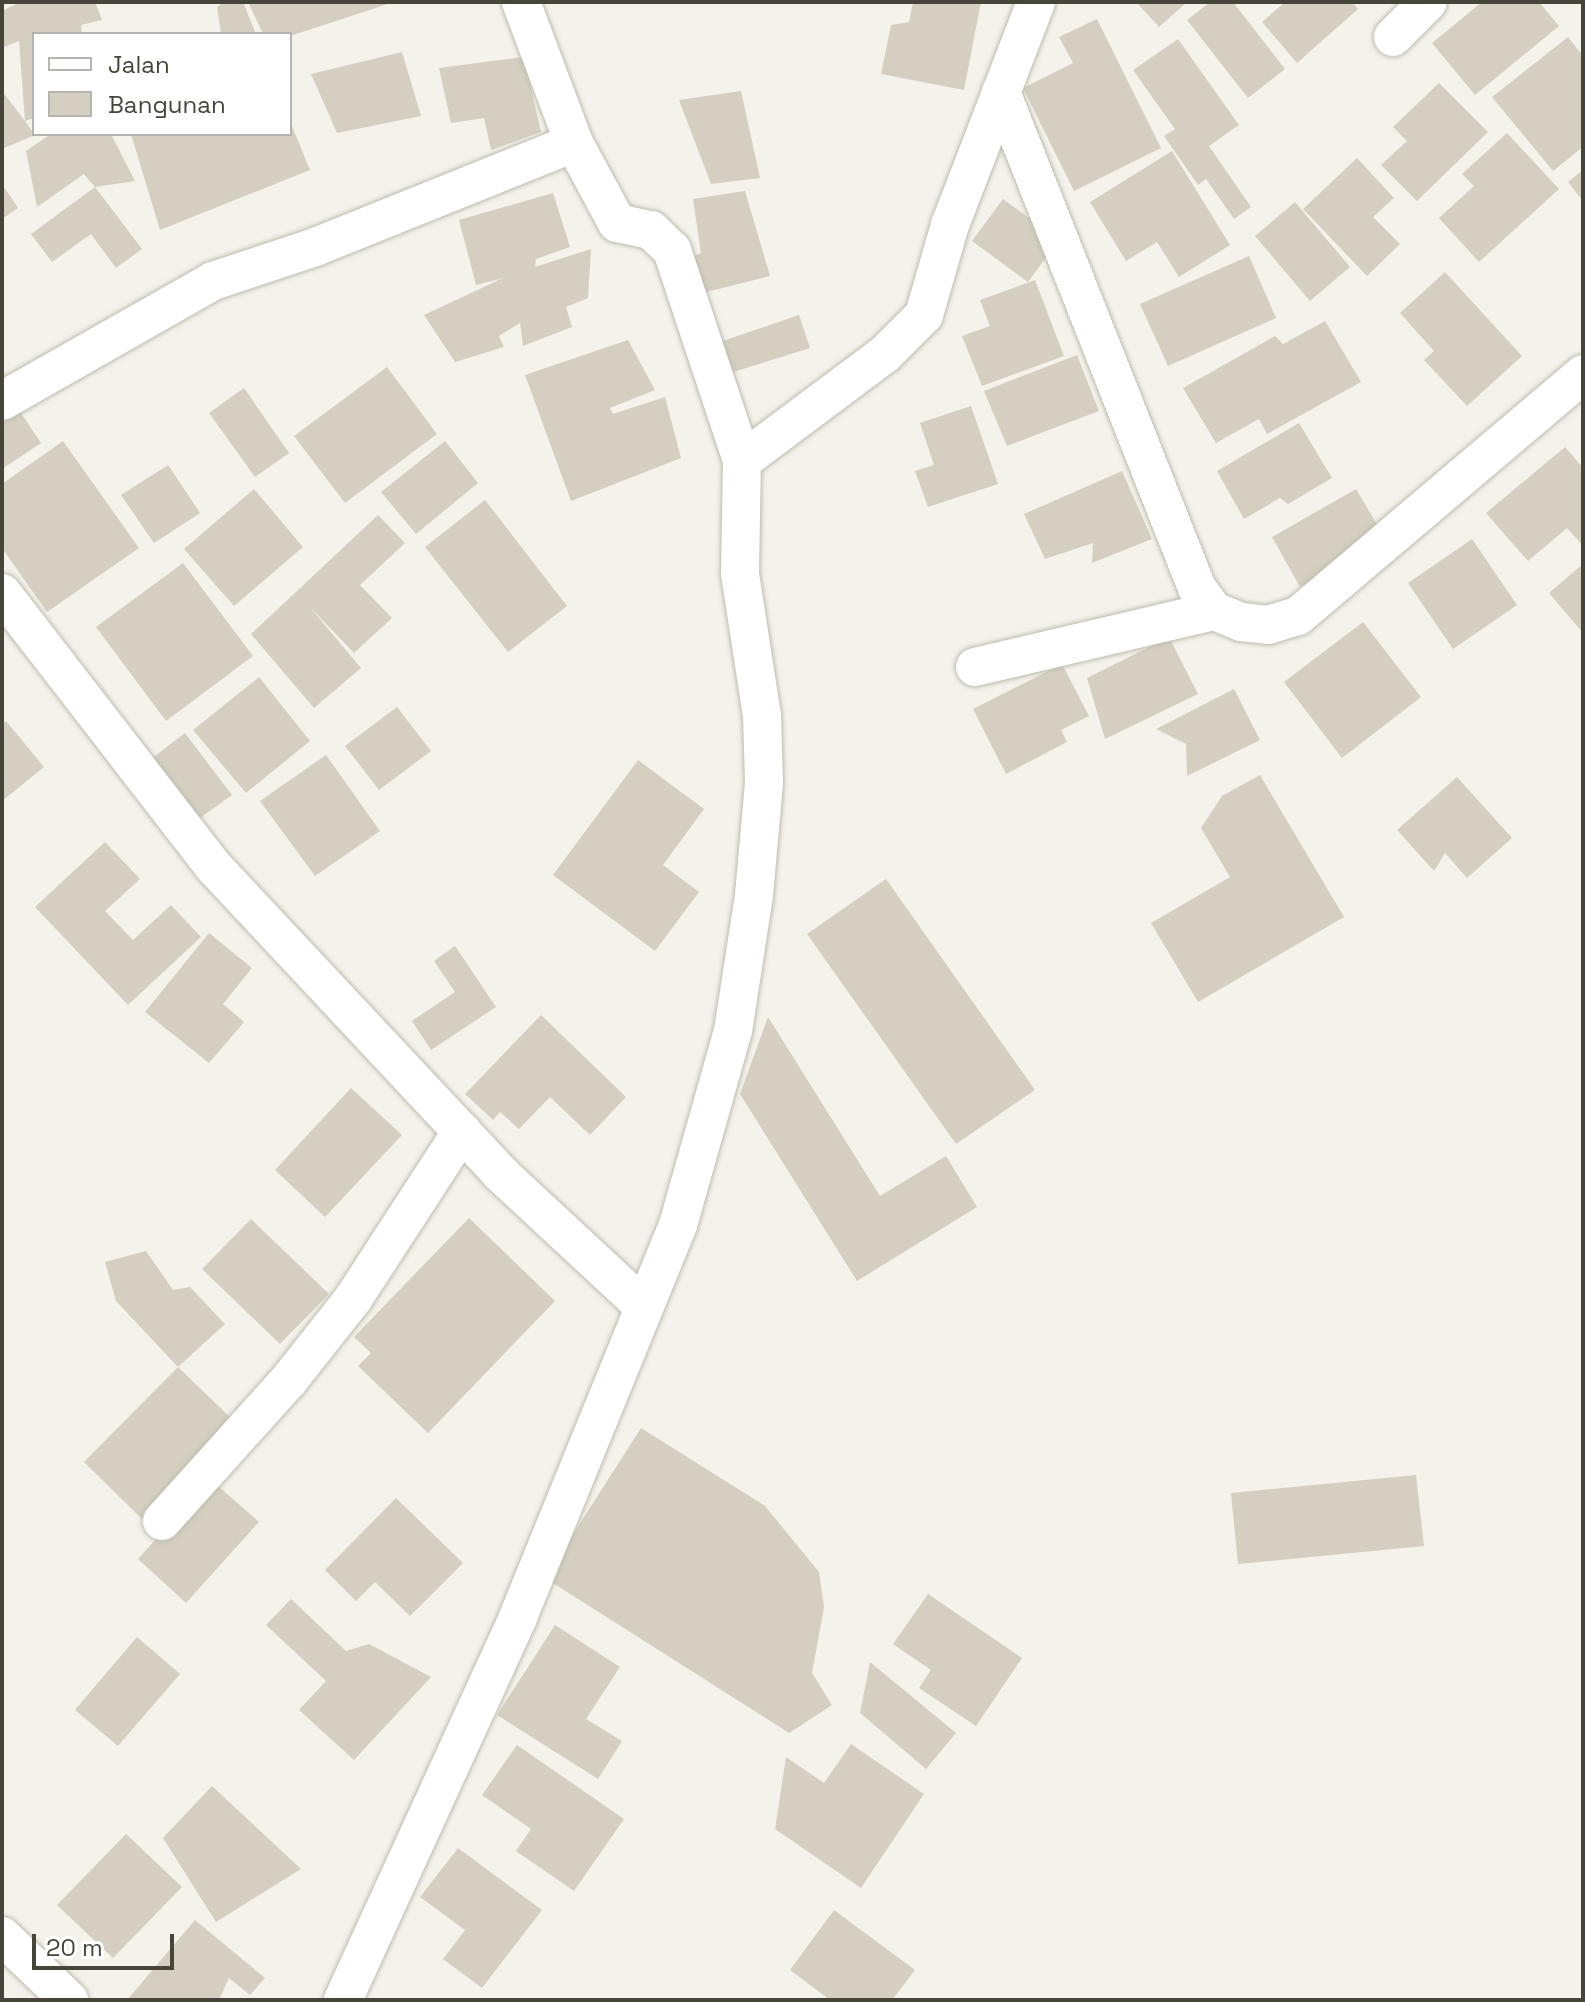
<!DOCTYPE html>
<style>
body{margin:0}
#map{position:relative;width:1585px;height:2002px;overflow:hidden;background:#f4f2eb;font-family:"Space Grotesk",sans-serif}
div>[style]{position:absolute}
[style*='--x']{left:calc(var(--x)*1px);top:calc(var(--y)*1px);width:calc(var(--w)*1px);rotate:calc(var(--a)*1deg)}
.building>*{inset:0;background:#d4cfc1}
.roads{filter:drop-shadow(0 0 2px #bfbbae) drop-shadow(0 0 2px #bfbbae)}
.minor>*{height:38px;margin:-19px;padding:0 19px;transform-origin:19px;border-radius:19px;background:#fff}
span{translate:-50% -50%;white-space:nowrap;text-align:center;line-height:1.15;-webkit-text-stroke:6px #fff;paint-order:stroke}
.frame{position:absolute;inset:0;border:4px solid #474439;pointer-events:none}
.legend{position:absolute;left:32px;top:32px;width:260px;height:104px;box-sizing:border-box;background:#fff;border:2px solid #b5b4b0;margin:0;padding:10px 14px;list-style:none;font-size:24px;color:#474439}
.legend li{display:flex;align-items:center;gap:16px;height:40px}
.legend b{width:40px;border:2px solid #b5b4b0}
.scale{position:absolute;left:32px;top:1934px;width:142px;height:36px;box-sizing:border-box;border:4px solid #474439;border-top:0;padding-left:10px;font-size:24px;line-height:28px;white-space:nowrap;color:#474439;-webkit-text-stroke:6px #fff;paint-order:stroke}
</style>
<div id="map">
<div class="building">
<div style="clip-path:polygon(20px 2px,95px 2px,102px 20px,81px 25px,82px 34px,34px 34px,34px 118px,25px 121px,35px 135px,2px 149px,2px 91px,25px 121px,19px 41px,2px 48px,2px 11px)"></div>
<div style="clip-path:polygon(224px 2px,243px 2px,256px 34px,221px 34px,217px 7px)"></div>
<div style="clip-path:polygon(248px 2px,391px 2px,391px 3px,290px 36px,263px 34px)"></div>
<div style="clip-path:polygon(913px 2px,981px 2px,964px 90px,881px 74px,891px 25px,909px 22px)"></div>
<div style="clip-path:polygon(1136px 2px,1187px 2px,1159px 27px)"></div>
<div style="clip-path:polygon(1210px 2px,1233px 2px,1285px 69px,1248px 98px,1187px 20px)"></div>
<div style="clip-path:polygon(1285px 2px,1352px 2px,1358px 9px,1297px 63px,1262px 22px)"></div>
<div style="clip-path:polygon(1482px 2px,1539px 2px,1559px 26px,1475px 95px,1432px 43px)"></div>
<div style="clip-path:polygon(1097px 19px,1161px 148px,1074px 191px,1023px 88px,1073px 63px,1059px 37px)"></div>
<div style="clip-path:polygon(1568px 37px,1583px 56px,1583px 147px,1553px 171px,1492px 97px)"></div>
<div style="clip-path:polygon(1178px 39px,1239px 125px,1209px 146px,1251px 207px,1234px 219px,1206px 179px,1198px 185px,1164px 136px,1175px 129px,1133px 70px)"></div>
<div style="clip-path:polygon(402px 52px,421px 116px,337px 133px,311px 74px)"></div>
<div style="clip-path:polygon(524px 57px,541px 132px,491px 150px,484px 118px,451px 123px,439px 68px)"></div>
<div style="clip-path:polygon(1439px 83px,1488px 132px,1417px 201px,1381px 165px,1407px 141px,1393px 127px)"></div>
<div style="clip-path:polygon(741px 91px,760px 178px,711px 184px,679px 100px)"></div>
<div style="clip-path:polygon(290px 121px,310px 170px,160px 230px,131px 134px,290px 134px)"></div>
<div style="clip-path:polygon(1507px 133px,1559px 189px,1479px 262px,1439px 218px,1474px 186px,1462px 174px)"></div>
<div style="clip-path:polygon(51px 134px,111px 134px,135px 181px,95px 187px,84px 174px,37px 207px,26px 151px)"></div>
<div style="clip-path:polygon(1172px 151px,1230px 245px,1179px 277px,1157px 242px,1126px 261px,1090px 202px)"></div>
<div style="clip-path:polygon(1357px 158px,1394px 198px,1373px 217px,1400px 244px,1367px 276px,1303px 209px)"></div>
<div style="clip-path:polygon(1583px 170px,1583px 201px,1568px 182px)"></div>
<div style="clip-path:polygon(2px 184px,18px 208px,2px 219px)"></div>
<div style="clip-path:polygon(95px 187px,142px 249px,116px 268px,91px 234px,52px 262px,31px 234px)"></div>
<div style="clip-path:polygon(745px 191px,770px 276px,699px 294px,690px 258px,701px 253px,693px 199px)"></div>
<div style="clip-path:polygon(553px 193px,570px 247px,536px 259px,535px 267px,591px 249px,588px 298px,566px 307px,572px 327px,523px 346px,520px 323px,499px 336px,504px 347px,455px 362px,424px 315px,503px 278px,476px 285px,459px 220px)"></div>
<div style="clip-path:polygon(1003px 199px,1059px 240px,1028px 282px,972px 241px)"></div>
<div style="clip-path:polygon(1295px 202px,1350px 267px,1310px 301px,1255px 236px)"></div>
<div style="clip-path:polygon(1249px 256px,1276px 318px,1168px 366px,1140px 304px)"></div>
<div style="clip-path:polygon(1445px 272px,1522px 356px,1467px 406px,1424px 360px,1434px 351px,1400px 313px)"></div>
<div style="clip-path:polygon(1035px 280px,1064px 356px,982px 386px,962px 336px,990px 326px,980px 300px)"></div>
<div style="clip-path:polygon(799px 315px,810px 348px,727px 374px,717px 343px)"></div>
<div style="clip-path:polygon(1325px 321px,1361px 382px,1267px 434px,1259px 419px,1216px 443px,1183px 388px,1275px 336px,1283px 344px)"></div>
<div style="clip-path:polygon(628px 340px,655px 390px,610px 408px,613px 414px,665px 397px,681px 458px,571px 501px,525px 375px)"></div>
<div style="clip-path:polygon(1077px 355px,1099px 411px,1007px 446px,984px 391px)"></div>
<div style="clip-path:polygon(387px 367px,437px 434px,345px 503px,294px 436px)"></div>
<div style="clip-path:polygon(244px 388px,289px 453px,255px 477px,209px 413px)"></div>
<div style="clip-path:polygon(13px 401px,41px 443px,2px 469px,2px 408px)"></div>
<div style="clip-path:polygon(971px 406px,998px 484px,928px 507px,915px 471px,934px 465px,920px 423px)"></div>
<div style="clip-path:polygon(1299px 423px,1332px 478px,1288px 504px,1280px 498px,1244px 519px,1217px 471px)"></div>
<div style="clip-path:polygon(63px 441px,139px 548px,47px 612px,2px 548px,2px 484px)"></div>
<div style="clip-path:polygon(445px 441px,478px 483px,416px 534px,381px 492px)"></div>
<div style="clip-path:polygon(1565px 447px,1583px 468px,1583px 546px,1567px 528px,1528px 561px,1486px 513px)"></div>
<div style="clip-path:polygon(168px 465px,200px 513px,154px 543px,121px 495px)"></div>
<div style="clip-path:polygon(1122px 471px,1152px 539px,1092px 563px,1093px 543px,1045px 559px,1024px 514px)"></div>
<div style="clip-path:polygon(254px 489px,303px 547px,234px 606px,184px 549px)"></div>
<div style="clip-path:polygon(1356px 489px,1385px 538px,1300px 587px,1272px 537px)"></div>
<div style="clip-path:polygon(485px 500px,567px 606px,508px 652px,425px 547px)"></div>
<div style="clip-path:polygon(378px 515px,405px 543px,360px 585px,392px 618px,354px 653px,309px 606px,361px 668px,314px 708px,251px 634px)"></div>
<div style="clip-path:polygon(1472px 539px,1517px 605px,1453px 649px,1408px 583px)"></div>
<div style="clip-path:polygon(183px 563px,253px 656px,166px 721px,96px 627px)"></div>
<div style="clip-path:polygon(1583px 564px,1583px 633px,1549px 593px)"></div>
<div style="clip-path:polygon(1363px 622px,1421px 697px,1342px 758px,1284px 682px)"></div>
<div style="clip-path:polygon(1169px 637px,1198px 694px,1105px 739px,1087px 678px)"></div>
<div style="clip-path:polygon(1062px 664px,1089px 716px,1061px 730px,1067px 742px,1006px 774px,973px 709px)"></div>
<div style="clip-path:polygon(259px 677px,310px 741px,246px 793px,193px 730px)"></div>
<div style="clip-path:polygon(1234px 689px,1260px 740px,1187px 776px,1186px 744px,1156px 729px)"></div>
<div style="clip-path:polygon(397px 707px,431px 751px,379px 790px,345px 746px)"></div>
<div style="clip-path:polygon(6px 721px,44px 767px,2px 801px,2px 724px)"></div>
<div style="clip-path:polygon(185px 733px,232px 795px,193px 823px,147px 762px)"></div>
<div style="clip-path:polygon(326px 755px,380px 831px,315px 876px,260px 801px)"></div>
<div style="clip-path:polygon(638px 760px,704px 809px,663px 865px,699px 892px,655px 951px,553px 875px)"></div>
<div style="clip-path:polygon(1260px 775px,1344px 917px,1198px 1002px,1151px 923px,1230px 877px,1201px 828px,1222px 796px)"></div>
<div style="clip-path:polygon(1457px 777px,1512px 838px,1467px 878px,1445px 853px,1434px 871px,1397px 830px)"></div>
<div style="clip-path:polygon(105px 842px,140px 879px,105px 911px,133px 940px,171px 905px,201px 937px,128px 1005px,35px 907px)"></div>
<div style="clip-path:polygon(886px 879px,1035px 1090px,956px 1144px,807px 934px)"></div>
<div style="clip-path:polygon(209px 933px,252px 968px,223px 1004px,244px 1022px,209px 1063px,145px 1012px)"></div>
<div style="clip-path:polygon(455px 946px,496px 1007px,431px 1050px,412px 1021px,455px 992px,434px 961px)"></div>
<div style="clip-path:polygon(541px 1015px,626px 1097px,590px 1135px,550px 1097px,519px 1129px,500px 1112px,493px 1120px,465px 1094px)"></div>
<div style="clip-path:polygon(768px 1017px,880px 1196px,946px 1156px,977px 1207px,857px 1281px,740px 1094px)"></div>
<div style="clip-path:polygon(351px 1088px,402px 1135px,325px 1217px,275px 1170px)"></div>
<div style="clip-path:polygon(469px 1218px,555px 1301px,428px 1433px,358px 1366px,371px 1353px,354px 1337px)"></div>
<div style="clip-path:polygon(251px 1219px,329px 1294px,280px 1344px,202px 1269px)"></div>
<div style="clip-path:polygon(146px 1251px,173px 1290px,190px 1287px,225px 1324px,178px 1367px,116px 1301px,105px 1262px)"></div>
<div style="clip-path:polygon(178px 1367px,236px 1423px,142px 1519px,84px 1462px)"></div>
<div style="clip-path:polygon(641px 1428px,765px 1506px,819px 1572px,824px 1607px,812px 1673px,832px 1705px,789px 1733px,545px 1578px)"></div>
<div style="clip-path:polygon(1416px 1475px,1424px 1546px,1238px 1564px,1231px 1493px)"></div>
<div style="clip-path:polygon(210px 1479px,259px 1522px,186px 1603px,138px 1559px)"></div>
<div style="clip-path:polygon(396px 1498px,463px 1563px,410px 1616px,375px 1582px,356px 1601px,325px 1570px)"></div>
<div style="clip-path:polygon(928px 1594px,1022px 1658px,976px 1726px,919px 1688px,931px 1670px,893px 1644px)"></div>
<div style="clip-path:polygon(291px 1599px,346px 1651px,369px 1644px,431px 1677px,354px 1760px,299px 1710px,326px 1681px,266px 1625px)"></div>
<div style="clip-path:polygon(555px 1625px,620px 1667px,586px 1719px,622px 1741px,598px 1779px,497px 1715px)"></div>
<div style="clip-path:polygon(137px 1637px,180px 1674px,118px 1746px,75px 1710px)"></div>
<div style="clip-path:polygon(870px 1662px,956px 1733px,926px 1769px,860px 1713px)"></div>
<div style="clip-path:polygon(851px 1744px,924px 1794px,861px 1888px,775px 1829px,786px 1757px,824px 1783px)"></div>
<div style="clip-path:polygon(517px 1745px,624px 1819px,574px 1891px,516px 1851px,531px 1829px,482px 1795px)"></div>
<div style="clip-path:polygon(212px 1786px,301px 1869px,216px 1922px,163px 1838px)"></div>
<div style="clip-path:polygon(126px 1834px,182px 1887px,113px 1958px,57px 1905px)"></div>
<div style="clip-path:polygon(458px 1848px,542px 1910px,482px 1988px,443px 1959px,465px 1930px,420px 1897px)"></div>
<div style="clip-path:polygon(834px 1910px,915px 1970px,892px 2000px,830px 2000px,790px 1970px)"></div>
<div style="clip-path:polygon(195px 1920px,265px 1978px,250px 1995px,229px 1978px,219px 2000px,127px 2000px)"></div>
</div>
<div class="roads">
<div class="minor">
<div style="--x:521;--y:2;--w:151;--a:69.4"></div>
<div style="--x:574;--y:143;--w:91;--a:61.7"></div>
<div style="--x:617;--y:223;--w:35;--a:12"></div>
<div style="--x:651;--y:230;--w:29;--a:44"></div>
<div style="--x:672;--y:250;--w:222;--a:71.6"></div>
<div style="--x:1393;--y:37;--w:49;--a:-45"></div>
<div style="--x:1001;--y:92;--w:533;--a:68.44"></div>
<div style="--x:1197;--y:588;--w:29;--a:54"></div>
<div style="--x:1214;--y:611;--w:29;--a:22"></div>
<div style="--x:1241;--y:622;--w:27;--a:6"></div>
<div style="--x:1268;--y:625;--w:31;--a:-17"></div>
<div style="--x:1298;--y:616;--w:374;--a:-40.3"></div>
<div style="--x:2;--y:401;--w:243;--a:-29.6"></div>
<div style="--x:213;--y:281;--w:108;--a:-18.4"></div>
<div style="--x:315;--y:247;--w:279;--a:-21.9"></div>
<div style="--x:2;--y:593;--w:345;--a:52.3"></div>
<div style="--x:213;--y:866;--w:420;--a:46.9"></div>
<div style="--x:500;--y:1173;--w:195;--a:42.9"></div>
<div style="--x:975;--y:667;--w:245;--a:-13.2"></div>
<div style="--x:162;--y:1521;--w:190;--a:-48"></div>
<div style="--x:289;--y:1380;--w:103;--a:-51.7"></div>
<div style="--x:353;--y:1299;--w:200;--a:-57"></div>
<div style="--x:2;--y:1936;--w:93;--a:43.7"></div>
<div style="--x:343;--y:2000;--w:421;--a:-65.4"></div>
<div style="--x:518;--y:1617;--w:423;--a:-67.8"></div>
<div style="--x:678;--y:1225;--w:202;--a:-74.2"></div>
<div style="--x:733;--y:1031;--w:138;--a:-81.2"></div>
<div style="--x:754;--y:895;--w:113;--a:-84.9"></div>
<div style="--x:764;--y:782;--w:66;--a:-91.7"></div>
<div style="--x:762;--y:716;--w:144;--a:-98.8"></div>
<div style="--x:740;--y:574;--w:113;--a:-89"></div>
<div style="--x:742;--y:461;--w:179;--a:-36.8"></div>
<div style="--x:885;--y:354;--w:55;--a:-45"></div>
<div style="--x:924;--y:315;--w:94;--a:-73.9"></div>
<div style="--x:950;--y:225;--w:239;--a:-68.9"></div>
</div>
</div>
<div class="frame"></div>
<ul class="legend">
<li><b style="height:10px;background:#fff"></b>Jalan</li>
<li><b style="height:22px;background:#d4cfc1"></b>Bangunan</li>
</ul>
<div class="scale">20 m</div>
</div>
